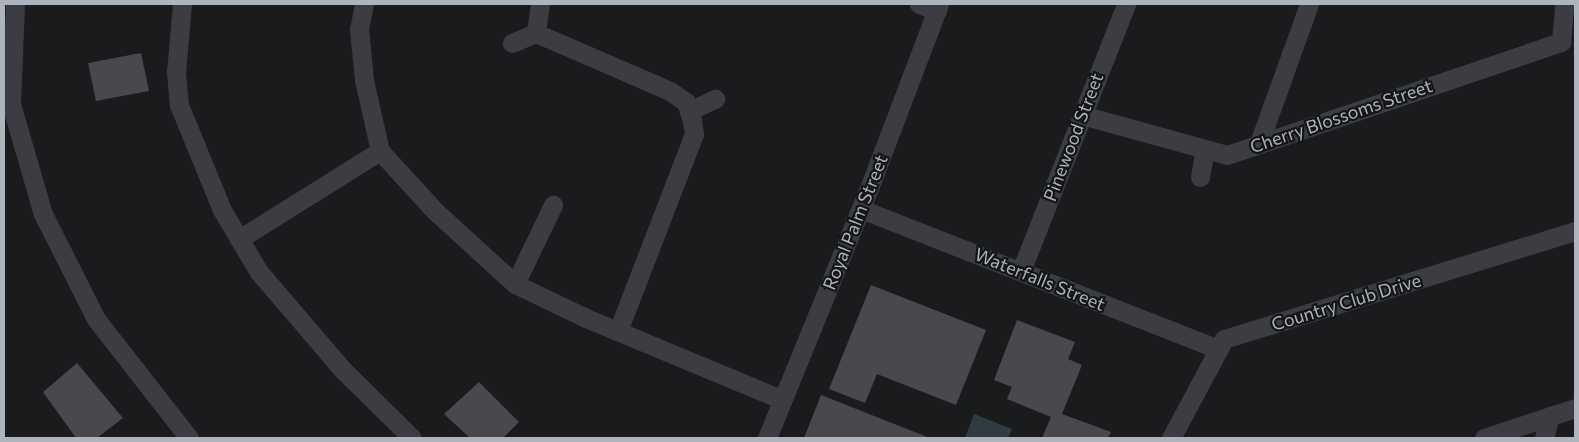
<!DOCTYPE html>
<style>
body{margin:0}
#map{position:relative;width:1579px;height:442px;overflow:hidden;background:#1a1b1d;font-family:Commissioner,sans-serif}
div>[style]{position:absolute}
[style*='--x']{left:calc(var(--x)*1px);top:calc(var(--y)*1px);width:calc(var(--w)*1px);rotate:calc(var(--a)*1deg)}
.water>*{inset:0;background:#303c41}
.building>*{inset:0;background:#47494d}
.street>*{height:19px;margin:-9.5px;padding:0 9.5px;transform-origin:9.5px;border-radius:9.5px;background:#3b3d42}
span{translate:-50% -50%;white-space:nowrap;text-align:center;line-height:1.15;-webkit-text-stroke:4.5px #151518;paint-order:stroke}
.street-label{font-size:18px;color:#adb4bc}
.frame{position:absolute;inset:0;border:5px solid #adb4bc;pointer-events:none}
</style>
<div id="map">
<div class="water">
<div style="clip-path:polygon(974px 414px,1012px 429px,1008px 438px,965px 438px)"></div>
</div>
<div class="building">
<div style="clip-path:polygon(141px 53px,149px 91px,96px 101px,88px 63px)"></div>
<div style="clip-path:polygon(871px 285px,986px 330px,956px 405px,877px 374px,865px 403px,829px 389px)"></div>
<div style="clip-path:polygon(1017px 320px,1075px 342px,1068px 359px,1082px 365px,1062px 414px,1111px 432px,1108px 438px,1042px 438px,1051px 417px,1007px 399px,1012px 387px,994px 380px)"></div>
<div style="clip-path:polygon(77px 363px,123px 418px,97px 438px,76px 438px,43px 392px)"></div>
<div style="clip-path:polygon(479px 382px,519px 422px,503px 438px,470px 438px,444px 414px)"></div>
<div style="clip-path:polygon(821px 395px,930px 438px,804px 438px)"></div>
</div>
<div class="street">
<div style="--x:15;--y:4;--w:100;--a:92.3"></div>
<div style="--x:11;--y:104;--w:115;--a:73.8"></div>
<div style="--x:43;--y:214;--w:118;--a:63.2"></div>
<div style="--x:96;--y:319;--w:151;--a:52"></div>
<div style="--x:182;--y:4;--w:68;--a:95"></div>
<div style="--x:176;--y:72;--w:33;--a:85"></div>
<div style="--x:179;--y:105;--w:113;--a:67.7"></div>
<div style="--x:222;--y:210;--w:72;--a:59.2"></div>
<div style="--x:259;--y:272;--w:130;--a:49.4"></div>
<div style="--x:344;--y:371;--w:95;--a:44.6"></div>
<div style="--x:364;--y:4;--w:25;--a:101"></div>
<div style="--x:359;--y:29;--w:51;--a:84.4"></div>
<div style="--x:364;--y:80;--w:73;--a:77.3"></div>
<div style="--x:380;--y:151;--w:81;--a:47.5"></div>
<div style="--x:435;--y:211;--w:108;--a:42.4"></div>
<div style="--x:515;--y:284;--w:79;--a:25.6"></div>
<div style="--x:586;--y:318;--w:213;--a:22.6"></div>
<div style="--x:540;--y:4;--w:29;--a:98"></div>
<div style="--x:536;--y:33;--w:146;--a:23.4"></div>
<div style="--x:670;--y:91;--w:19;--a:35"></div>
<div style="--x:686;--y:102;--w:19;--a:72"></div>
<div style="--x:692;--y:120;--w:14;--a:82"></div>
<div style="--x:694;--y:134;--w:211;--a:111.1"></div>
<div style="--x:919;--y:4;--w:19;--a:21"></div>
<div style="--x:512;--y:43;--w:26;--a:-23"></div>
<div style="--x:689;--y:111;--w:29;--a:-25"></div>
<div style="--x:1082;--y:115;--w:150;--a:15.4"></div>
<div style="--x:1227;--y:155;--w:353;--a:-18.7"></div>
<div style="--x:1561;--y:42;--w:38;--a:-85"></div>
<div style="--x:1259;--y:143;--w:148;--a:-70.2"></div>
<div style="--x:1200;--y:177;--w:28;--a:-80"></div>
<div style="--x:861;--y:209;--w:384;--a:21.4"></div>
<div style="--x:239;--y:239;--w:166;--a:-32"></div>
<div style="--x:1021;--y:271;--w:287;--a:-68.5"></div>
<div style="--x:515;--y:284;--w:88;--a:-64.3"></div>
<div style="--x:767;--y:438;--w:267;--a:-67.8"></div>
<div style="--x:868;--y:191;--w:200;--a:-69.2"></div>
<div style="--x:1171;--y:438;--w:112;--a:-61.8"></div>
<div style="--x:1224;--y:339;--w:367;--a:-17.1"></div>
<div style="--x:1484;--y:438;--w:96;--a:-18.2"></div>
<div style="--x:1544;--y:438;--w:23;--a:-75"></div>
</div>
<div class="street-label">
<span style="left:1341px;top:116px;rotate:-19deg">Cherry Blossoms Street</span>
<span style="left:1073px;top:137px;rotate:-69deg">Pinewood Street</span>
<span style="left:855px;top:222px;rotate:-68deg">Royal Palm Street</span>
<span style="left:1040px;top:279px;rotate:22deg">Waterfalls Street</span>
<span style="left:1346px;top:302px;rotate:-17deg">Country Club Drive</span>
</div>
<div class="frame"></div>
</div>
